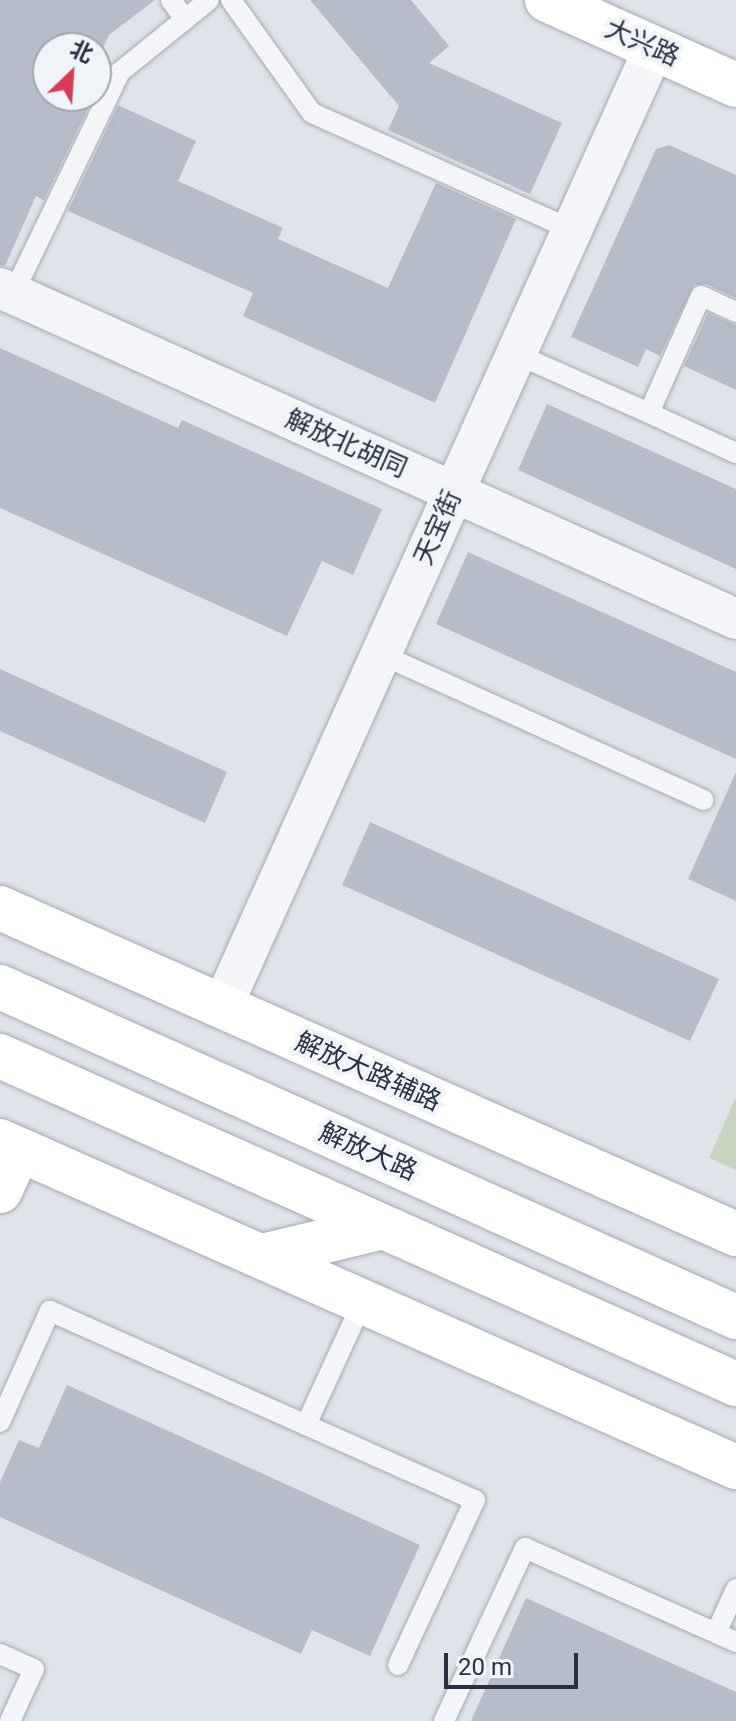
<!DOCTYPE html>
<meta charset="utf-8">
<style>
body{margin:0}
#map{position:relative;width:736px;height:1721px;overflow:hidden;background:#e0e4ea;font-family:Roboto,"Noto Sans SC",sans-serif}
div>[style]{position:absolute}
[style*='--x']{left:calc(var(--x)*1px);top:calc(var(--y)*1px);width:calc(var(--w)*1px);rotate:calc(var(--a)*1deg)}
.green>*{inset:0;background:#c6d5c0}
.building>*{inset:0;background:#b7bdc8}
.roads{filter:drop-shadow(0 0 2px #a5abb5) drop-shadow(0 0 2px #a5abb5)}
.lane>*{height:20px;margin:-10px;padding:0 10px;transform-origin:10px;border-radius:10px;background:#f3f5f8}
.street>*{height:40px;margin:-20px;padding:0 20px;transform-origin:20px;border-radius:20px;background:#f3f5f8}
.secondary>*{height:44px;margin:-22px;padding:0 22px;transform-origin:22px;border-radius:22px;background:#fff}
.primary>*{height:44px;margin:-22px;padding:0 22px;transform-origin:22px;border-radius:22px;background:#fff}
span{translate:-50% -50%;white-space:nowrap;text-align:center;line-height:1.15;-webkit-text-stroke:8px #f0f3f7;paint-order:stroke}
.street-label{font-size:26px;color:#273143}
.north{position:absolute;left:32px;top:32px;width:80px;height:80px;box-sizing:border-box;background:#f0f3f7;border:2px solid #a0a5af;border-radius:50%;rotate:25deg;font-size:22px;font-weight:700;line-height:32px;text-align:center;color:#273143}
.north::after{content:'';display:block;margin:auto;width:28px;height:36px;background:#d83c55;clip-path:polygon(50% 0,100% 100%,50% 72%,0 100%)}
.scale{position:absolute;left:444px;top:1653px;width:134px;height:36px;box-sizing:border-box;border:4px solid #273143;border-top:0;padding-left:10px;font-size:24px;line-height:28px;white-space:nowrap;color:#273143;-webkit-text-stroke:6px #f0f3f7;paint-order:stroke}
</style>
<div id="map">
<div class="green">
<div style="clip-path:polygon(735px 1099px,736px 1099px,736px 1170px,709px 1158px)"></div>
</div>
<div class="building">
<div style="clip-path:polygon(0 0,155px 0,109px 35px,96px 64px,96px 48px,48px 48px,48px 96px,94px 96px,44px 200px,36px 196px,5px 266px,0 265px)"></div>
<div style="clip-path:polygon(310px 0,411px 0,449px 46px,429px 63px,562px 123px,530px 194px,388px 130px,399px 106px)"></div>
<div style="clip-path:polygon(118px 105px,196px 141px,178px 181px,283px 228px,278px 239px,388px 288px,436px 183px,516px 219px,435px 403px,243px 316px,253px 293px,68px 211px)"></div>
<div style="clip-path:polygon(669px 145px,736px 175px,736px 298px,706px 284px,694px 285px,660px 356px,646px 349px,638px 367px,571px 337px,656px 149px)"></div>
<div style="clip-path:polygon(708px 313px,736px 325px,736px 390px,684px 366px)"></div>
<div style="clip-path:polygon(0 348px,178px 428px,182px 420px,382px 509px,353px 575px,322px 561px,287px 636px,0 508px)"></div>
<div style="clip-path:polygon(547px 404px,736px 489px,736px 569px,518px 470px)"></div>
<div style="clip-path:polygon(468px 552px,736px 672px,736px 759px,436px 624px)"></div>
<div style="clip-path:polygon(0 669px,227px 772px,205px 823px,0 731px)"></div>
<div style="clip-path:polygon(736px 772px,736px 901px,688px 879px)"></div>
<div style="clip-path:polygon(370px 822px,719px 979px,690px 1041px,342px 885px)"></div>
<div style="clip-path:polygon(67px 1385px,420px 1545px,370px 1656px,312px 1630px,301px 1654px,0 1517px,0 1482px,19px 1440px,39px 1448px)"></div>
<div style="clip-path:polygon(526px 1598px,736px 1692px,736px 1721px,471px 1721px)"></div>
</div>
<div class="roads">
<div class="lane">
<div style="--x:171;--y:0;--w:24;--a:54"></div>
<div style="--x:231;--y:0;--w:139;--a:54.4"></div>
<div style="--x:312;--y:113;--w:285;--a:24.2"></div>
<div style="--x:13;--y:294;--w:246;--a:-64.3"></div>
<div style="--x:120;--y:72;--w:114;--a:-39"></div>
<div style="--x:736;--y:312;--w:38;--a:-155"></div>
<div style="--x:701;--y:296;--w:128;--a:114"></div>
<div style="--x:649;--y:413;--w:96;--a:24.7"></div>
<div style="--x:516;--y:354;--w:145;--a:23.9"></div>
<div style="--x:380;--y:654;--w:355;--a:24.3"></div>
<div style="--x:0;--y:1422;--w:122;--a:-65.8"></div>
<div style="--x:50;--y:1311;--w:465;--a:24"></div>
<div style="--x:475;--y:1500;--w:182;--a:115"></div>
<div style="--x:306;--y:1425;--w:136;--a:-65.3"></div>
<div style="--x:716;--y:1633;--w:48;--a:-65.6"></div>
<div style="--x:0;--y:1654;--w:37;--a:24"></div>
<div style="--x:34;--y:1669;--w:57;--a:114.8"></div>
<div style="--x:444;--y:1721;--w:191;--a:-64.9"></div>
<div style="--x:525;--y:1548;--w:231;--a:24"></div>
</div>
<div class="street">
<div style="--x:0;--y:288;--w:807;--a:24.21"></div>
<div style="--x:222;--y:1007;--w:1052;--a:-65.75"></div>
</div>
<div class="secondary">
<div style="--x:547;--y:0;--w:207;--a:24.2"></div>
<div style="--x:0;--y:908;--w:805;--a:23.89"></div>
<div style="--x:0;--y:1141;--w:805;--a:23.89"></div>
<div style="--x:0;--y:1191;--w:45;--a:-65.1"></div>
</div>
<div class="primary">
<div style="--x:0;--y:987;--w:807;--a:24.15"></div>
<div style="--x:0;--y:1056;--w:806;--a:24.02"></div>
<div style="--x:263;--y:1256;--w:123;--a:-13.6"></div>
</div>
</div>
<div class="street-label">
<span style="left:642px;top:43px;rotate:24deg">大兴路</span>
<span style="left:346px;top:444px;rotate:24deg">解放北胡同</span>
<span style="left:438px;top:528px;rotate:-66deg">天宝街</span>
<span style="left:368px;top:1072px;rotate:24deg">解放大路辅路</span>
<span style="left:368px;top:1152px;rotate:24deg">解放大路</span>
</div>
<div class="north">北</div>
<div class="scale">20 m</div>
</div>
